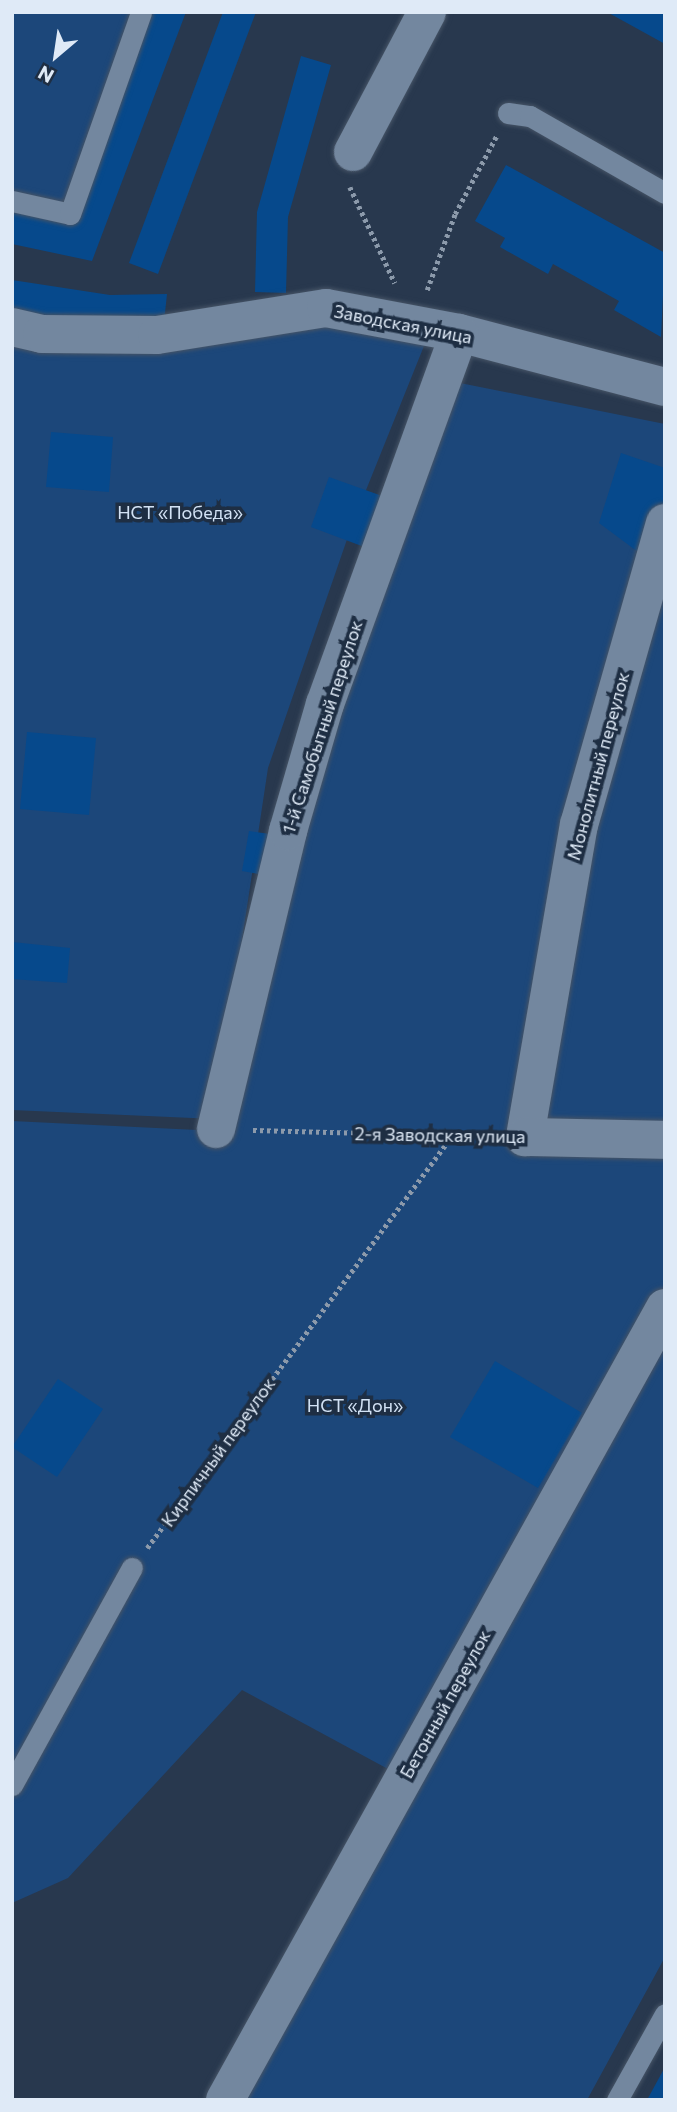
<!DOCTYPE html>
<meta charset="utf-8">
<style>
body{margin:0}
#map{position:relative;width:677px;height:2112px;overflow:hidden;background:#28384e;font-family:Commissioner,sans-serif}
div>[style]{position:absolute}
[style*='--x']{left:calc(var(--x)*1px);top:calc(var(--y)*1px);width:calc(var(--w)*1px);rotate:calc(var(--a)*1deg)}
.green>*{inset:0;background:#1c477a}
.building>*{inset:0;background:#06498c}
.path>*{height:4.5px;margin-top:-2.25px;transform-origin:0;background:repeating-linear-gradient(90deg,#8c9aab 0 3.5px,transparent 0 7px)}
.roads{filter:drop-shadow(0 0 2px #465466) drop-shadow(0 0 2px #465466)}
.lane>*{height:21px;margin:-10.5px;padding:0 10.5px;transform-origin:10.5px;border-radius:10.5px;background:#73879f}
.street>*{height:38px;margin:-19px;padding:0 19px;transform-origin:19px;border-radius:19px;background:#73879f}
span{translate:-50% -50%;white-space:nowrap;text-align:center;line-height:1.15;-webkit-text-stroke:7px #1e2e43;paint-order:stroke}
.street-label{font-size:18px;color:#dfeaf7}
.park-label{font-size:18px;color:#d2e2f5}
.frame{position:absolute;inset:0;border:14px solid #dfeaf7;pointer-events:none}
.north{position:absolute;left:21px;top:21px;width:70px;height:70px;-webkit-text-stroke:5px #1e2e43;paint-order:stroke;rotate:209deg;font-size:19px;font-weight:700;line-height:28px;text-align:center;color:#dfeaf7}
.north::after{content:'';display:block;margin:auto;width:24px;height:32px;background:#dfeaf7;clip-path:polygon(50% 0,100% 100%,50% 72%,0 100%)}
</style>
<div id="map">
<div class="green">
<div style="clip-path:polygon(12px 12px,134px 12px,66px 207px,12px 194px)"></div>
<div style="clip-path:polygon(323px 316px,426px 341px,352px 525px,268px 768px,215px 1119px,12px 1110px,12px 342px)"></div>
<div style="clip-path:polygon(450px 381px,665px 424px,665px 1957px,587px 2100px,241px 2100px,412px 1782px,242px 1690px,68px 1878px,12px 1903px,12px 1121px,218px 1131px,317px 786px)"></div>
</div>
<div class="building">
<div style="clip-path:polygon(150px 12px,186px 12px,92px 261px,12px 244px,12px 210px,71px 222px)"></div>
<div style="clip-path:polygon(223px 12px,256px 12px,158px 274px,129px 263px)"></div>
<div style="clip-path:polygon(607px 12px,665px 12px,665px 44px)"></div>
<div style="clip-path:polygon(301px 56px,331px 65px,288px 217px,286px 293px,255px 292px,257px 212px)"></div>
<div style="clip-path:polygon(506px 165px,665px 253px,661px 337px,614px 310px,619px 301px,553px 264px,548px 274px,500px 247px,505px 238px,475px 221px)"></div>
<div style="clip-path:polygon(12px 280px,110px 295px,167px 294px,164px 322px,51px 317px,12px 309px)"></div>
<div style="clip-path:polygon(51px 432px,113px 437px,109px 492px,46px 487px)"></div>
<div style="clip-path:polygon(621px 453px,665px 468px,665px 572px,599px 523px)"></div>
<div style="clip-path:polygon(329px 477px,385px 497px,367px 548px,311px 527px)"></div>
<div style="clip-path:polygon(27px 732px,96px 738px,89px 815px,20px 809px)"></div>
<div style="clip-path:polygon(249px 831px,277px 835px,270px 876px,242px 871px)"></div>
<div style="clip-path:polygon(12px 942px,70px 948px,67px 983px,12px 979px)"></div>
<div style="clip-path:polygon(495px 1361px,582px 1413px,538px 1488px,450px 1437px)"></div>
<div style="clip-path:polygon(58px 1379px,103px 1409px,57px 1477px,12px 1447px)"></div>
<div style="clip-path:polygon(665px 2067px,665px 2100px,647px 2100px)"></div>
</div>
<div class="path">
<div style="--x:350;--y:187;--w:106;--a:64.9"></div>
<div style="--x:427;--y:290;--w:81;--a:-69.8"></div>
<div style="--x:455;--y:214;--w:89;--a:-62"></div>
<div style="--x:253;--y:1130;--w:236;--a:1.5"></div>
<div style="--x:147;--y:1548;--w:513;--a:-53.49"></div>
</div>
<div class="roads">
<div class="lane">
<div style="--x:508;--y:113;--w:22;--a:8"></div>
<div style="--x:530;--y:116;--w:155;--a:29.7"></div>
<div style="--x:12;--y:201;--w:59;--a:12.6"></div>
<div style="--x:70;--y:214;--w:214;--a:-70.6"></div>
<div style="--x:12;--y:1785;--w:248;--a:-61.1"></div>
<div style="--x:617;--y:2100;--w:98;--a:-60.8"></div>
</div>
<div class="street">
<div style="--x:353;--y:152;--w:158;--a:-62.1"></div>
<div style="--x:12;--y:327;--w:31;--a:13"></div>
<div style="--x:42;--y:334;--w:115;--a:0.5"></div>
<div style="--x:157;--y:335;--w:171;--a:-9.1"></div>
<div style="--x:326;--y:308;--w:135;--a:10.6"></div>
<div style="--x:459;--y:333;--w:213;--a:14.7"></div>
<div style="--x:665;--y:523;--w:313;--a:105.9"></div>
<div style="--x:579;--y:824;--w:318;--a:99.8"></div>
<div style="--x:525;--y:1137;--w:140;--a:1.2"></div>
<div style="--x:216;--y:1129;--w:307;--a:-76.4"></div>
<div style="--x:288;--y:831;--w:132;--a:-73.8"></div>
<div style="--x:325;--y:704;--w:394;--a:-70.1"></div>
<div style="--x:225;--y:2100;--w:906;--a:-60.95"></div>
</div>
</div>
<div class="street-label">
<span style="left:403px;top:324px;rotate:11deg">Заводская улица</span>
<span style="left:322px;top:727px;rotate:-72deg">1-й Самобытный переулок</span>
<span style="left:598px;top:766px;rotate:-75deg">Монолитный переулок</span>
<span style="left:440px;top:1135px;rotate:1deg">2-я Заводская улица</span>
<span style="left:218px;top:1452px;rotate:-54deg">Кирпичный переулок</span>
<span style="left:445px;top:1704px;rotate:-61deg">Бетонный переулок</span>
</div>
<div class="park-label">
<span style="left:180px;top:512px">НСТ «Победа»</span>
<span style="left:355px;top:1405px">НСТ «Дон»</span>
</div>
<div class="frame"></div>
<div class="north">N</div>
</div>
